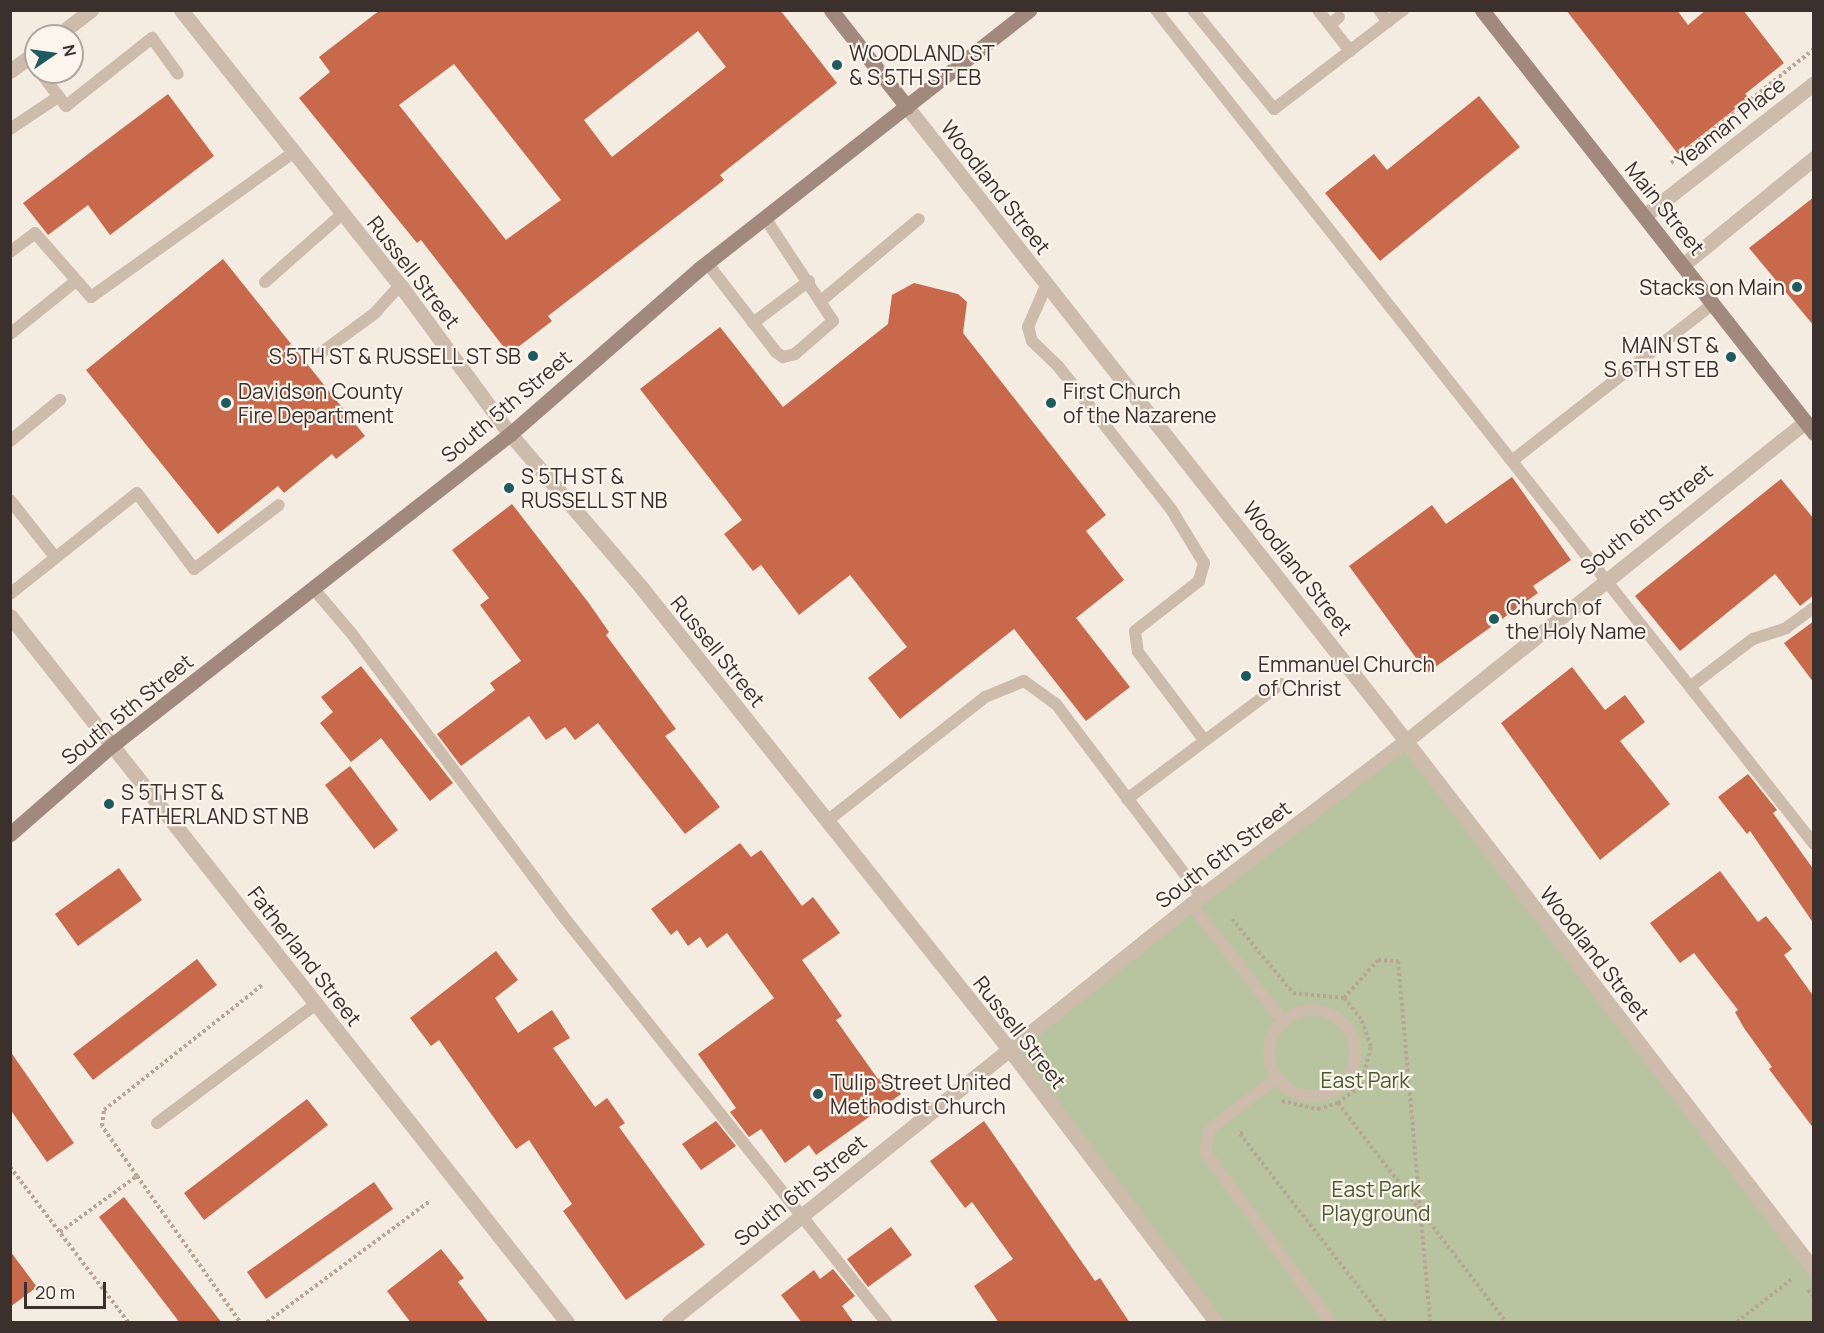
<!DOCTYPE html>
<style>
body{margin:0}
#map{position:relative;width:1824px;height:1333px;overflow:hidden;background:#f4ebe1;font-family:Manrope,sans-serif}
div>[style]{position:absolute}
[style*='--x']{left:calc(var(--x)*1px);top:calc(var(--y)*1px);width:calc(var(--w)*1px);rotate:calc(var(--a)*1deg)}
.green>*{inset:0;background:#b8c4a0}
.building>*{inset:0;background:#c8694b}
.path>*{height:4px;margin-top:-2px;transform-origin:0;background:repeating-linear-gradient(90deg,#b9a596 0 3px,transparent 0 6px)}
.service>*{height:12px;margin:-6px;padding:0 6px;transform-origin:6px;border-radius:6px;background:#cdbbac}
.service>.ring{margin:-6px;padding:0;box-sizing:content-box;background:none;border:12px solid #cdbbac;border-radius:50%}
.minor>*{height:15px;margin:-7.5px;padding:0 7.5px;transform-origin:7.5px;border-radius:7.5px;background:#cdbbac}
.tertiary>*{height:15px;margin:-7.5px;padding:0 7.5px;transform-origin:7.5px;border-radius:7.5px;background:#cdbbac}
.secondary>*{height:15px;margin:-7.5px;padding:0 7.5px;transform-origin:7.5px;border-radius:7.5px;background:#a18a7d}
.dots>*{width:16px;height:16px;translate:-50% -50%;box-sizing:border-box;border:3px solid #fbf5ee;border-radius:50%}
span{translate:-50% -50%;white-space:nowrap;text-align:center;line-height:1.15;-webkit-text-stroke:4.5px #fbf5ee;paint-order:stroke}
.poi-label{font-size:21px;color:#3b302b}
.left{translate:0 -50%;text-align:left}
.right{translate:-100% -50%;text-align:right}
.street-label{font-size:21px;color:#3b302b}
.park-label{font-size:21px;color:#4a5a2e}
.frame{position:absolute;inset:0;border:12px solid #3b302b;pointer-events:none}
.north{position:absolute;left:24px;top:24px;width:60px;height:60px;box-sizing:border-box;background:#fbf5ee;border:2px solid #aea6a0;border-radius:50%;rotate:77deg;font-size:16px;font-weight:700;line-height:24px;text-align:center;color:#3b302b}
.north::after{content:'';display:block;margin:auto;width:21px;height:27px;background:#1f5a5e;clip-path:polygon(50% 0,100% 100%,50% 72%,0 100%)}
.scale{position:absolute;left:24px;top:1282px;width:82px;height:27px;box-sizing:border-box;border:3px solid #3b302b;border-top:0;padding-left:8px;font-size:18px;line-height:21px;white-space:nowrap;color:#3b302b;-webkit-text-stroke:4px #fbf5ee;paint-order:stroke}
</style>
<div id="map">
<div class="green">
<div style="clip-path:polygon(1406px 741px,1813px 1259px,1813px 1322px,1222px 1322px,1009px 1049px)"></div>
</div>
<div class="building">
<div style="clip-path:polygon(evenodd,380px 10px,780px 10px,837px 83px,720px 175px,724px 180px,548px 316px,552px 321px,509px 354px,421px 240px,417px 243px,299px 98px,330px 72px,319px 57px,380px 10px,698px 31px,726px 67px,612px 157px,584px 120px,698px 31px,380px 10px,454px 64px,561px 200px,506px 240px,399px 105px,454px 64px)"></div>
<div style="clip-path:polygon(1566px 10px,1677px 10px,1688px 25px,1706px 10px,1743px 10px,1784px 63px,1745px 94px,1749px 98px,1678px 154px)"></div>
<div style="clip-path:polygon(168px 94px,214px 156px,110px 235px,88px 205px,48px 235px,23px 203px)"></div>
<div style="clip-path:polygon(1479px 96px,1520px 147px,1380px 261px,1325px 193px,1374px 154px,1387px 170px)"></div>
<div style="clip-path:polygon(1814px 197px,1814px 326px,1749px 248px)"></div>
<div style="clip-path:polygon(223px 259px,365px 436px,336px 459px,332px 454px,284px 493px,278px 486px,218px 534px,86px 370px)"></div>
<div style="clip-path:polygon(914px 283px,958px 294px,967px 302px,963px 333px,1106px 515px,1086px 531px,1124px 580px,1076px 618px,1130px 687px,1086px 721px,1014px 629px,900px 719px,868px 678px,907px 647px,850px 575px,799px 615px,761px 565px,753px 571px,724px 534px,742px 520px,640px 389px,720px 327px,783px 407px,888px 324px,892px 295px)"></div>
<div style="clip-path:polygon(1512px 477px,1571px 560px,1533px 586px,1538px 593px,1427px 673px,1349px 566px,1432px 505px,1446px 524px)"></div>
<div style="clip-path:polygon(1781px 479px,1814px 519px,1814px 595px,1800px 606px,1775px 574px,1680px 651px,1635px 596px)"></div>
<div style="clip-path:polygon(512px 504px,588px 602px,609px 632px,606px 635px,676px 729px,665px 736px,720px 807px,685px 834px,598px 723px,575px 740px,565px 727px,546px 740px,529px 716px,461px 766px,437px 734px,495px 690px,490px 683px,521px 661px,480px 605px,489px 598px,452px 550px)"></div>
<div style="clip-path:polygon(1814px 621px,1814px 683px,1784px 643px)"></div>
<div style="clip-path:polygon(361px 666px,453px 783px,430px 801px,381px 738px,351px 762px,320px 723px,333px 712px,321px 697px)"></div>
<div style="clip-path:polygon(1572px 667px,1605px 710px,1625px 695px,1645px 722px,1620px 741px,1670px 804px,1600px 860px,1501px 723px)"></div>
<div style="clip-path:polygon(350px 766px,398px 830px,374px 849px,325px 785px)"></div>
<div style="clip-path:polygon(1748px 774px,1777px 810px,1773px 813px,1814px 870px,1814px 924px,1750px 831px,1747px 834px,1718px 797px)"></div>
<div style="clip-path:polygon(740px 843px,751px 857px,761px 850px,802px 906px,813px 897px,840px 933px,802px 960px,842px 1016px,836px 1020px,878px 1079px,887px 1074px,901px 1094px,816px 1155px,809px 1145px,785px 1163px,761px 1129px,749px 1137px,730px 1112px,736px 1108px,698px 1054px,774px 998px,727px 933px,707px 948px,700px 937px,688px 946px,677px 930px,671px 935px,651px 909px)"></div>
<div style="clip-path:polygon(119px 868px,142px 900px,78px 946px,55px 914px)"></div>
<div style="clip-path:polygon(1720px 871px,1758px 922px,1766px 916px,1792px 949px,1784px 955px,1814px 997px,1814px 1129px,1769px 1069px,1772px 1067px,1744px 1028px,1735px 1012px,1738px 1010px,1694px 953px,1680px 963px,1650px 923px)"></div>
<div style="clip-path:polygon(496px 951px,518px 980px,495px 998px,518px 1033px,552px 1010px,570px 1038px,553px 1048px,595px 1107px,607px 1098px,625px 1123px,619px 1127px,705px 1245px,626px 1300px,563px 1211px,572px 1204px,529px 1140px,516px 1149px,439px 1040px,431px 1046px,410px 1018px)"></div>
<div style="clip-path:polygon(197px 959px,217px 985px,93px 1080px,73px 1054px)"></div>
<div style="clip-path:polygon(10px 1051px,74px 1143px,47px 1162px,10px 1109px)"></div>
<div style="clip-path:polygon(307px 1099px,328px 1125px,204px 1220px,184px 1193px)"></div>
<div style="clip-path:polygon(716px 1121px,736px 1146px,701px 1170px,682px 1144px)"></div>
<div style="clip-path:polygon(984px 1121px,1095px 1281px,1100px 1278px,1130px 1323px,999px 1323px,974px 1286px,1013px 1259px,972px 1202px,965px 1208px,930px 1161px)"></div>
<div style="clip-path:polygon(374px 1182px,393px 1209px,266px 1299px,247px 1272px)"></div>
<div style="clip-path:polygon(124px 1197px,222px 1323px,180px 1323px,99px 1217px)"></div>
<div style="clip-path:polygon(891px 1227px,912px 1255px,868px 1287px,847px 1259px)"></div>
<div style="clip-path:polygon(441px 1249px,464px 1278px,458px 1282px,489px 1323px,411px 1323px,387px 1291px)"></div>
<div style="clip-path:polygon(10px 1251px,37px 1287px,10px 1307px)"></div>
<div style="clip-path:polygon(833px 1269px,855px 1296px,842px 1306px,854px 1323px,802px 1323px,781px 1295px,814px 1270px,820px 1279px)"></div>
</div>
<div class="path">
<div style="--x:1671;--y:163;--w:183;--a:-38.6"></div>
<div style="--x:1232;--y:919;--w:96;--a:50.5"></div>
<div style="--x:1293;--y:993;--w:51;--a:5.6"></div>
<div style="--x:1344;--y:998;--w:51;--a:-48.2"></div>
<div style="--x:1378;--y:960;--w:20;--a:3"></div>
<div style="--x:1398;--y:961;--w:362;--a:84.9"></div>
<div style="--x:1282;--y:1101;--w:37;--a:13"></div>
<div style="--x:1318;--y:1109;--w:21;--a:-17"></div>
<div style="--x:1338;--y:1103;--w:29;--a:-38"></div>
<div style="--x:1361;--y:1085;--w:40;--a:-75.6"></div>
<div style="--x:1371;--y:1046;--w:29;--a:-110"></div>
<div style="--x:1361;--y:1019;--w:27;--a:-129"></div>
<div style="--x:1338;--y:1103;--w:276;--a:52.5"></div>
<div style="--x:1243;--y:1132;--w:4;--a:146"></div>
<div style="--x:1240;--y:1134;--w:238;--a:52.2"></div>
<div style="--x:10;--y:1167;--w:195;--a:52.7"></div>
<div style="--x:137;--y:1176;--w:179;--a:54.8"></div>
<div style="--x:60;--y:1232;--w:95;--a:-36"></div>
<div style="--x:137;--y:1176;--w:61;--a:-125"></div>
<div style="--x:102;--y:1126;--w:16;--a:-83"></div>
<div style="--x:104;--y:1110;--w:201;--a:-38.3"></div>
<div style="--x:1808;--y:1290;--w:9;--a:49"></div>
<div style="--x:267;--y:1322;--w:204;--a:-36.6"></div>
<div style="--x:1737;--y:1322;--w:71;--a:-38.2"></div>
</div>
<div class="service">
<div style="--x:1156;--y:10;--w:1062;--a:51.73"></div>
<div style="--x:1193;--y:10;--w:128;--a:50.7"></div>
<div style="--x:1274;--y:109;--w:163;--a:-37.5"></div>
<div style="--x:1318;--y:10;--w:52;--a:52"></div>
<div style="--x:1379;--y:10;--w:15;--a:53"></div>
<div style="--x:1330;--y:25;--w:12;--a:-42"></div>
<div style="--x:40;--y:72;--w:43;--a:52.6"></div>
<div style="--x:66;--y:106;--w:110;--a:-38.3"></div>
<div style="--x:152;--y:38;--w:44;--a:54.2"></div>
<div style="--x:10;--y:129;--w:58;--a:-33.7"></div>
<div style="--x:10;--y:252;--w:31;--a:-37"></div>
<div style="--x:35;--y:233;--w:85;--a:48.8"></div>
<div style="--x:91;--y:297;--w:248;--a:-35.5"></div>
<div style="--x:707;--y:263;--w:113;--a:52.2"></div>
<div style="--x:776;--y:352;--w:9;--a:36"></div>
<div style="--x:783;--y:357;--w:12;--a:-14"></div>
<div style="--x:795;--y:354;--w:50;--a:-41"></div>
<div style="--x:833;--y:321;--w:123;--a:-123.4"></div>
<div style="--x:265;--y:282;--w:103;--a:-41.4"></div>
<div style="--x:1046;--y:286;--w:45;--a:113.7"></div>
<div style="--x:1028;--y:327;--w:15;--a:74"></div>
<div style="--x:1032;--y:341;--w:36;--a:44"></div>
<div style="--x:1058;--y:366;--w:182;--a:51.7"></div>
<div style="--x:1171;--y:509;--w:63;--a:58.6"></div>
<div style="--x:1204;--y:563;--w:19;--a:106"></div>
<div style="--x:1199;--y:581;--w:81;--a:142"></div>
<div style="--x:1135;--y:631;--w:21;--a:82"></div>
<div style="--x:1138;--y:652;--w:110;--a:53.1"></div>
<div style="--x:822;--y:300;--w:126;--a:-39.9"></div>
<div style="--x:753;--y:323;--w:70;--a:-36.9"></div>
<div style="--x:10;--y:334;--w:85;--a:-38.8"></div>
<div style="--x:322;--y:352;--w:64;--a:-36.2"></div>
<div style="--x:374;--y:314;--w:39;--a:-48"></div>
<div style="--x:10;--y:441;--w:65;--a:-39.4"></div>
<div style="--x:1513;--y:460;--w:255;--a:-38"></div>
<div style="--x:10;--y:500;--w:73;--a:51.7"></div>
<div style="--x:313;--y:588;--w:60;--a:49.7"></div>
<div style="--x:352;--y:634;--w:357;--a:53.2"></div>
<div style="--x:566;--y:920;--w:514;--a:51.48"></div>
<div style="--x:10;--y:594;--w:162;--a:-38.5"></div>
<div style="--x:137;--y:493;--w:95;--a:53.1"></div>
<div style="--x:194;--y:569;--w:106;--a:-37"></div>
<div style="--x:1691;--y:686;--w:78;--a:-37.2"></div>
<div style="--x:1753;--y:639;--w:35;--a:-18"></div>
<div style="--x:1786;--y:628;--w:34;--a:-36"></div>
<div style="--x:1127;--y:799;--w:192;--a:-36.8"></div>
<div style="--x:827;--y:821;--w:201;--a:-38.1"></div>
<div style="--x:985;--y:697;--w:42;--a:-22.3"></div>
<div style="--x:1024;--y:681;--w:39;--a:36"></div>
<div style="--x:1056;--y:704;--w:241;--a:52.9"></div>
<div style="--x:1191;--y:904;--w:150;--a:51.8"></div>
<div class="ring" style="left:1269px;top:1010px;width:74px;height:74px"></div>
<div style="--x:1278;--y:1077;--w:86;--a:142.6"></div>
<div style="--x:1210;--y:1129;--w:24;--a:102"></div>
<div style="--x:1205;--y:1152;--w:212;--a:53.5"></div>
<div style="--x:157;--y:1123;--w:199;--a:-36.8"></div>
</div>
<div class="minor">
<div style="--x:181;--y:10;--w:352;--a:51.5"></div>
<div style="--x:400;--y:285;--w:185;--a:53.6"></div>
<div style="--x:510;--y:434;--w:201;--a:49.4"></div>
<div style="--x:641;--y:587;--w:591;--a:51.46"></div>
<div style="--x:1009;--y:1049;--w:343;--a:52.8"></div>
<div style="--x:57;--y:36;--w:43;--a:-37.4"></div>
<div style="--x:10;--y:71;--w:32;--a:-36"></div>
<div style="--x:1644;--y:216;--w:216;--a:-38"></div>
<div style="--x:1684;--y:264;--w:168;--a:-39.2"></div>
<div style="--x:10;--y:616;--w:899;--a:51.73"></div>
<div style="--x:669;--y:1322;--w:669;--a:-38.69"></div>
<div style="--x:1191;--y:904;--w:270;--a:-37.2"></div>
<div style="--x:1406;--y:741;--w:511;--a:-38.64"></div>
</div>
<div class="tertiary">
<div style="--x:907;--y:107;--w:773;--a:51.78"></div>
<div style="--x:1385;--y:714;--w:702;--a:52.35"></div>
</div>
<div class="secondary">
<div style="--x:831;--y:10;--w:123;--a:51.9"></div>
<div style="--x:1482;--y:10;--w:538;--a:51.87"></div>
<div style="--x:10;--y:834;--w:134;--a:-41.1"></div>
<div style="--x:111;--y:746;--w:507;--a:-38.02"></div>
<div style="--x:510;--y:434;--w:251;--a:-41.1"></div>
<div style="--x:699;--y:269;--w:420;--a:-38.1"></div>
</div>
<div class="dots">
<div style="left:837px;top:65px;background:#1f5a5e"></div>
<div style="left:1797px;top:287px;background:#1f5a5e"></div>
<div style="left:533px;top:356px;background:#1f5a5e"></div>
<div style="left:1731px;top:357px;background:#1f5a5e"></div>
<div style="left:226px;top:403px;background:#1f5a5e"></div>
<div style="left:1051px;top:403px;background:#1f5a5e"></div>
<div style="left:509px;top:488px;background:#1f5a5e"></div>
<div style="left:1494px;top:619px;background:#1f5a5e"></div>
<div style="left:1246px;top:676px;background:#1f5a5e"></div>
<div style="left:109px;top:804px;background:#1f5a5e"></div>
<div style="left:818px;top:1094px;background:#1f5a5e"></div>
</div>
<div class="poi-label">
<span class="left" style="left:849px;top:65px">WOODLAND ST<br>&amp; S 5TH ST EB</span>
<span class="right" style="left:1785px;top:287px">Stacks on Main</span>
<span class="right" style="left:1719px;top:357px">MAIN ST &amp;<br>S 6TH ST EB</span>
<span class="right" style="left:521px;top:356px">S 5TH ST &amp; RUSSELL ST SB</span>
<span class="left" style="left:238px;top:403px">Davidson County<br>Fire Department</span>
<span class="left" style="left:1063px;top:403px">First Church<br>of the Nazarene</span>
<span class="left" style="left:521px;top:488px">S 5TH ST &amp;<br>RUSSELL ST NB</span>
<span class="left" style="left:1506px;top:619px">Church of<br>the Holy Name</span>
<span class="left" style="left:1258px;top:676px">Emmanuel Church<br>of Christ</span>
<span class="left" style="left:121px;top:804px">S 5TH ST &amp;<br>FATHERLAND ST NB</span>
<span class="left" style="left:830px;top:1094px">Tulip Street United<br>Methodist Church</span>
</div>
<div class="street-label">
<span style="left:1730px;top:122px;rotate:-38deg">Yeaman Place</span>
<span style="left:996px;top:187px;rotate:52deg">Woodland Street</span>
<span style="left:1665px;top:208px;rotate:51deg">Main Street</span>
<span style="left:414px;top:272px;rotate:52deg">Russell Street</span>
<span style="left:506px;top:406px;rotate:-40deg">South 5th Street</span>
<span style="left:1646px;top:519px;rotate:-39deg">South 6th Street</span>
<span style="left:1298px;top:568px;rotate:52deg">Woodland Street</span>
<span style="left:718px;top:651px;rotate:51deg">Russell Street</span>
<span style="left:127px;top:709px;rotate:-39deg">South 5th Street</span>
<span style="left:1223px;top:854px;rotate:-37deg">South 6th Street</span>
<span style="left:1595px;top:953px;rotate:52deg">Woodland Street</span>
<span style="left:305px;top:956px;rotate:52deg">Fatherland Street</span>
<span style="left:1020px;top:1032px;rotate:52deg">Russell Street</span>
<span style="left:800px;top:1190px;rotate:-39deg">South 6th Street</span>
</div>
<div class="park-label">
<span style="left:1365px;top:1080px">East Park</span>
<span style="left:1376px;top:1201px">East Park<br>Playground</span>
</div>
<div class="frame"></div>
<div class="north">N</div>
<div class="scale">20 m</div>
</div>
